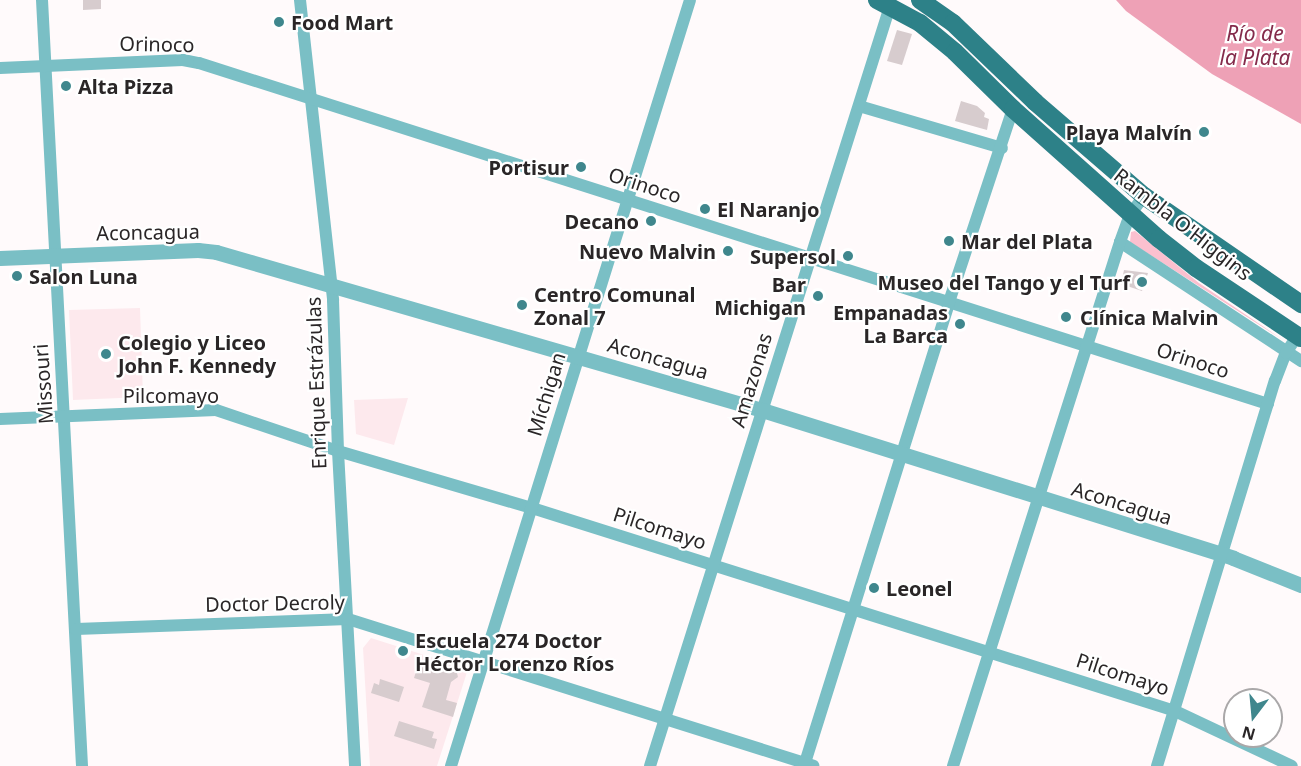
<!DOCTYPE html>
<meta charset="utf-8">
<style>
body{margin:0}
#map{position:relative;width:1301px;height:766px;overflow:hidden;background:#fffafb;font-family:"Noto Sans",sans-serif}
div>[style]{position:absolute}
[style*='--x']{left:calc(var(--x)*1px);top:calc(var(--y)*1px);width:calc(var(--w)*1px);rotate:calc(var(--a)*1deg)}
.built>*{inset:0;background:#fde9ed}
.green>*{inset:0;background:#fbc0cf}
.water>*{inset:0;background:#eea1b6}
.building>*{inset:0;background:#d7ccce}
.minor>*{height:12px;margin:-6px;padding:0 6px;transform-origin:6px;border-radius:6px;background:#7abfc5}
.tertiary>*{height:15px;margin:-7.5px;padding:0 7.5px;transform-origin:7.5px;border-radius:7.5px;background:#7abfc5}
.primary>*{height:18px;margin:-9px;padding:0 9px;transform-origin:9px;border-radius:9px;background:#2d8188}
.dots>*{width:16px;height:16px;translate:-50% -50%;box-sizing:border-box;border:3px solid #fff;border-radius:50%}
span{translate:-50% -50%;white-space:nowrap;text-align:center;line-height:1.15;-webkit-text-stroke:4.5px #fff;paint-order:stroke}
.poi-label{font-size:20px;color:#2a2627;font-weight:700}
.left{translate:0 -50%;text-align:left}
.right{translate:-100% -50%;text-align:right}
.street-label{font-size:20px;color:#2a2627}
.water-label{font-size:21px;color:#842b4b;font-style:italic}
.north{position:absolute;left:1223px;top:688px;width:60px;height:60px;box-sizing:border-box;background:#fff;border:2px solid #aaa8a9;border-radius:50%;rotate:196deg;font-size:16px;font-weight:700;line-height:24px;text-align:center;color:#2a2627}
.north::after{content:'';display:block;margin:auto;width:21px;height:27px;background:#3f878d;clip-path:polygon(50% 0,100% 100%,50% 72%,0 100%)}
</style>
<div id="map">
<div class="built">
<div style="clip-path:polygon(140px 308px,143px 397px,73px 400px,69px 310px)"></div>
<div style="clip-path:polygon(408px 398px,394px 445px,356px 434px,354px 400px)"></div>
<div style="clip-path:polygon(371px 638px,468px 669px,437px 766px,370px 766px,363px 648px)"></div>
</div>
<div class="green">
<div style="clip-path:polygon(1135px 231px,1199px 283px,1283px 340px,1130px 242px,1131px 232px)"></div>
</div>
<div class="water">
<div style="clip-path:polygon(1116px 0,1301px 0,1301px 124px,1212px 74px,1126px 11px)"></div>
</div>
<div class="building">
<div style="clip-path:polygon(83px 0,101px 0,101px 9px,83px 10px)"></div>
<div style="clip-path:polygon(897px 30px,912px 34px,902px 65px,887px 61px)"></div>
<div style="clip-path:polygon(961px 101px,977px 106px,985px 113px,984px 117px,989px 119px,987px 130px,955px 121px)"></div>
<div style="clip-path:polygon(1124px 270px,1148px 273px,1142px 291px,1121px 284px)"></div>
<div style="clip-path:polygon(419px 662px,457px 673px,458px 677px,451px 682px,446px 700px,457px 703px,453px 717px,422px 707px,430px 683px,414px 678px)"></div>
<div style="clip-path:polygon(380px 679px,404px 687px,399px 702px,371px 693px,374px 683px,379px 685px)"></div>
<div style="clip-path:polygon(399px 721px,434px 732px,432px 738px,437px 739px,434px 749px,394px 736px)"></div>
</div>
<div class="minor">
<div style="--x:42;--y:0;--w:767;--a:87.01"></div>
<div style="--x:300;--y:0;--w:302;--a:83.7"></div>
<div style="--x:333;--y:300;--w:151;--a:88.1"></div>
<div style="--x:338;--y:451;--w:315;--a:86.9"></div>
<div style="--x:0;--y:68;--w:183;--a:-2.5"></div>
<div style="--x:183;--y:60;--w:16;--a:11"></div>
<div style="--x:199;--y:63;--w:1122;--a:17.69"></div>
<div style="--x:859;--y:106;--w:149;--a:16.4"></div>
<div style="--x:1120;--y:242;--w:217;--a:33.3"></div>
<div style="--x:0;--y:419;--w:216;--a:-2.4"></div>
<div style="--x:216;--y:410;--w:129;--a:18.6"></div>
<div style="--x:338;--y:451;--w:202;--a:16.4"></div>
<div style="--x:532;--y:508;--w:674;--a:17.52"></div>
<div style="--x:1175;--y:711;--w:129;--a:25.2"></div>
<div style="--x:76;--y:629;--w:272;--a:-2.1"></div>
<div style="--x:348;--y:619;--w:488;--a:17.5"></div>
<div style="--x:451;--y:766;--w:802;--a:-72.67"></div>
<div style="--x:650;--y:766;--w:797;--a:-72.47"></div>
<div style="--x:804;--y:766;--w:486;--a:-72.6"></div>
<div style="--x:949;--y:302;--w:203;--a:-71.7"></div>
<div style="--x:953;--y:766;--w:550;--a:-72.32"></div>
<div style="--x:1120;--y:242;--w:29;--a:-70"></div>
<div style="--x:1130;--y:215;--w:24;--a:-54"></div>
<div style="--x:1157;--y:766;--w:403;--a:-73"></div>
<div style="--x:1275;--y:381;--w:30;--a:-69"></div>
<div style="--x:1286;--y:353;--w:20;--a:-57"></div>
</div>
<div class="tertiary">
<div style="--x:0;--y:258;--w:198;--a:-2.3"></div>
<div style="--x:198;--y:250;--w:18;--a:6"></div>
<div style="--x:216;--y:252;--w:568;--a:16.14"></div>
<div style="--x:762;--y:410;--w:494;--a:17.4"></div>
<div style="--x:1233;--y:558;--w:73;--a:21.7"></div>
</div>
<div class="primary">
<div style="--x:877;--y:0;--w:49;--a:28.1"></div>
<div style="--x:920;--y:23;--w:45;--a:39.6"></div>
<div style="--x:955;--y:52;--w:81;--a:44.5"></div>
<div style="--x:1013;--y:109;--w:195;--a:41.7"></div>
<div style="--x:1159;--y:239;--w:47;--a:38.1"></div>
<div style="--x:1196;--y:268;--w:126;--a:33.7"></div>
<div style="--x:920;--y:0;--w:40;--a:34.9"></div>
<div style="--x:953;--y:23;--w:114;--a:43.9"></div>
<div style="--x:1035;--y:102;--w:144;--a:40.8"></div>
<div style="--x:1144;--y:196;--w:191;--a:34.5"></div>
</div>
<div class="dots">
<div style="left:279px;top:22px;background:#3f878d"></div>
<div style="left:66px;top:86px;background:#3f878d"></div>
<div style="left:1204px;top:132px;background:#3f878d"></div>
<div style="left:581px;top:167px;background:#3f878d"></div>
<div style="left:705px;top:209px;background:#3f878d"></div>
<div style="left:651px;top:221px;background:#3f878d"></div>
<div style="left:949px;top:241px;background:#3f878d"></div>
<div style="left:728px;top:251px;background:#3f878d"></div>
<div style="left:848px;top:256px;background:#3f878d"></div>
<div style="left:17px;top:276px;background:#3f878d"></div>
<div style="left:1142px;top:282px;background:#3f878d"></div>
<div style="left:818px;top:296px;background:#3f878d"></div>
<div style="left:522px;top:305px;background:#3f878d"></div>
<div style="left:1066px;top:317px;background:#3f878d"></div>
<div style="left:960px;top:324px;background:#3f878d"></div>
<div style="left:106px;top:354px;background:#3f878d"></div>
<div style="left:874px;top:588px;background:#3f878d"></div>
<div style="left:403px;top:651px;background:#3f878d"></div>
</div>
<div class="poi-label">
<span class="left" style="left:291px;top:22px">Food Mart</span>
<span class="left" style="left:78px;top:86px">Alta Pizza</span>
<span class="right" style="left:1192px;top:132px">Playa Malvín</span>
<span class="right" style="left:569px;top:167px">Portisur</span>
<span class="left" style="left:717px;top:209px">El Naranjo</span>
<span class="right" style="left:639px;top:221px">Decano</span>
<span class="left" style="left:961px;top:241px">Mar del Plata</span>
<span class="right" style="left:716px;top:251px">Nuevo Malvin</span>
<span class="right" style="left:836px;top:256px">Supersol</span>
<span class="left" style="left:29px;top:276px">Salon Luna</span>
<span class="right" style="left:1130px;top:282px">Museo del Tango y el Turf</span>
<span class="right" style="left:806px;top:296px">Bar<br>Michigan</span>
<span class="left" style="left:534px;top:306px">Centro Comunal<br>Zonal 7</span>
<span class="right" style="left:948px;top:324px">Empanadas<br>La Barca</span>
<span class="left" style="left:1080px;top:317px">Clínica Malvin</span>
<span class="left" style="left:118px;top:354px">Colegio y Liceo<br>John F. Kennedy</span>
<span class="left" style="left:886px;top:588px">Leonel</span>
<span class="left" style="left:415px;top:652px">Escuela 274 Doctor<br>Héctor Lorenzo Ríos</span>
</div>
<div class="street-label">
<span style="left:157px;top:44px;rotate:1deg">Orinoco</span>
<span style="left:645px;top:185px;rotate:18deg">Orinoco</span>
<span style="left:1183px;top:224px;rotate:38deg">Rambla O'Higgins</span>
<span style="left:148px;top:232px;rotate:-1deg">Aconcagua</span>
<span style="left:658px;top:358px;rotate:16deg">Aconcagua</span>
<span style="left:1193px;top:360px;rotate:18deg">Orinoco</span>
<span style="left:751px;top:380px;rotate:-73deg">Amazonas</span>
<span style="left:316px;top:383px;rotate:-92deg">Enrique Estrázulas</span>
<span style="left:43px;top:384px;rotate:-94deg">Missouri</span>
<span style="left:546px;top:394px;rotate:-73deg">Míchigan</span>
<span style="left:171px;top:395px">Pilcomayo</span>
<span style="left:1122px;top:503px;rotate:17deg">Aconcagua</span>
<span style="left:660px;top:528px;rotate:18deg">Pilcomayo</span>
<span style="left:275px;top:603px;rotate:-1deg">Doctor Decroly</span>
<span style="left:1123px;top:674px;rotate:18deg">Pilcomayo</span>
</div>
<div class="water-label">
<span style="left:1255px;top:45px">Río de<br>la Plata</span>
</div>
<div class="north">N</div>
</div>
